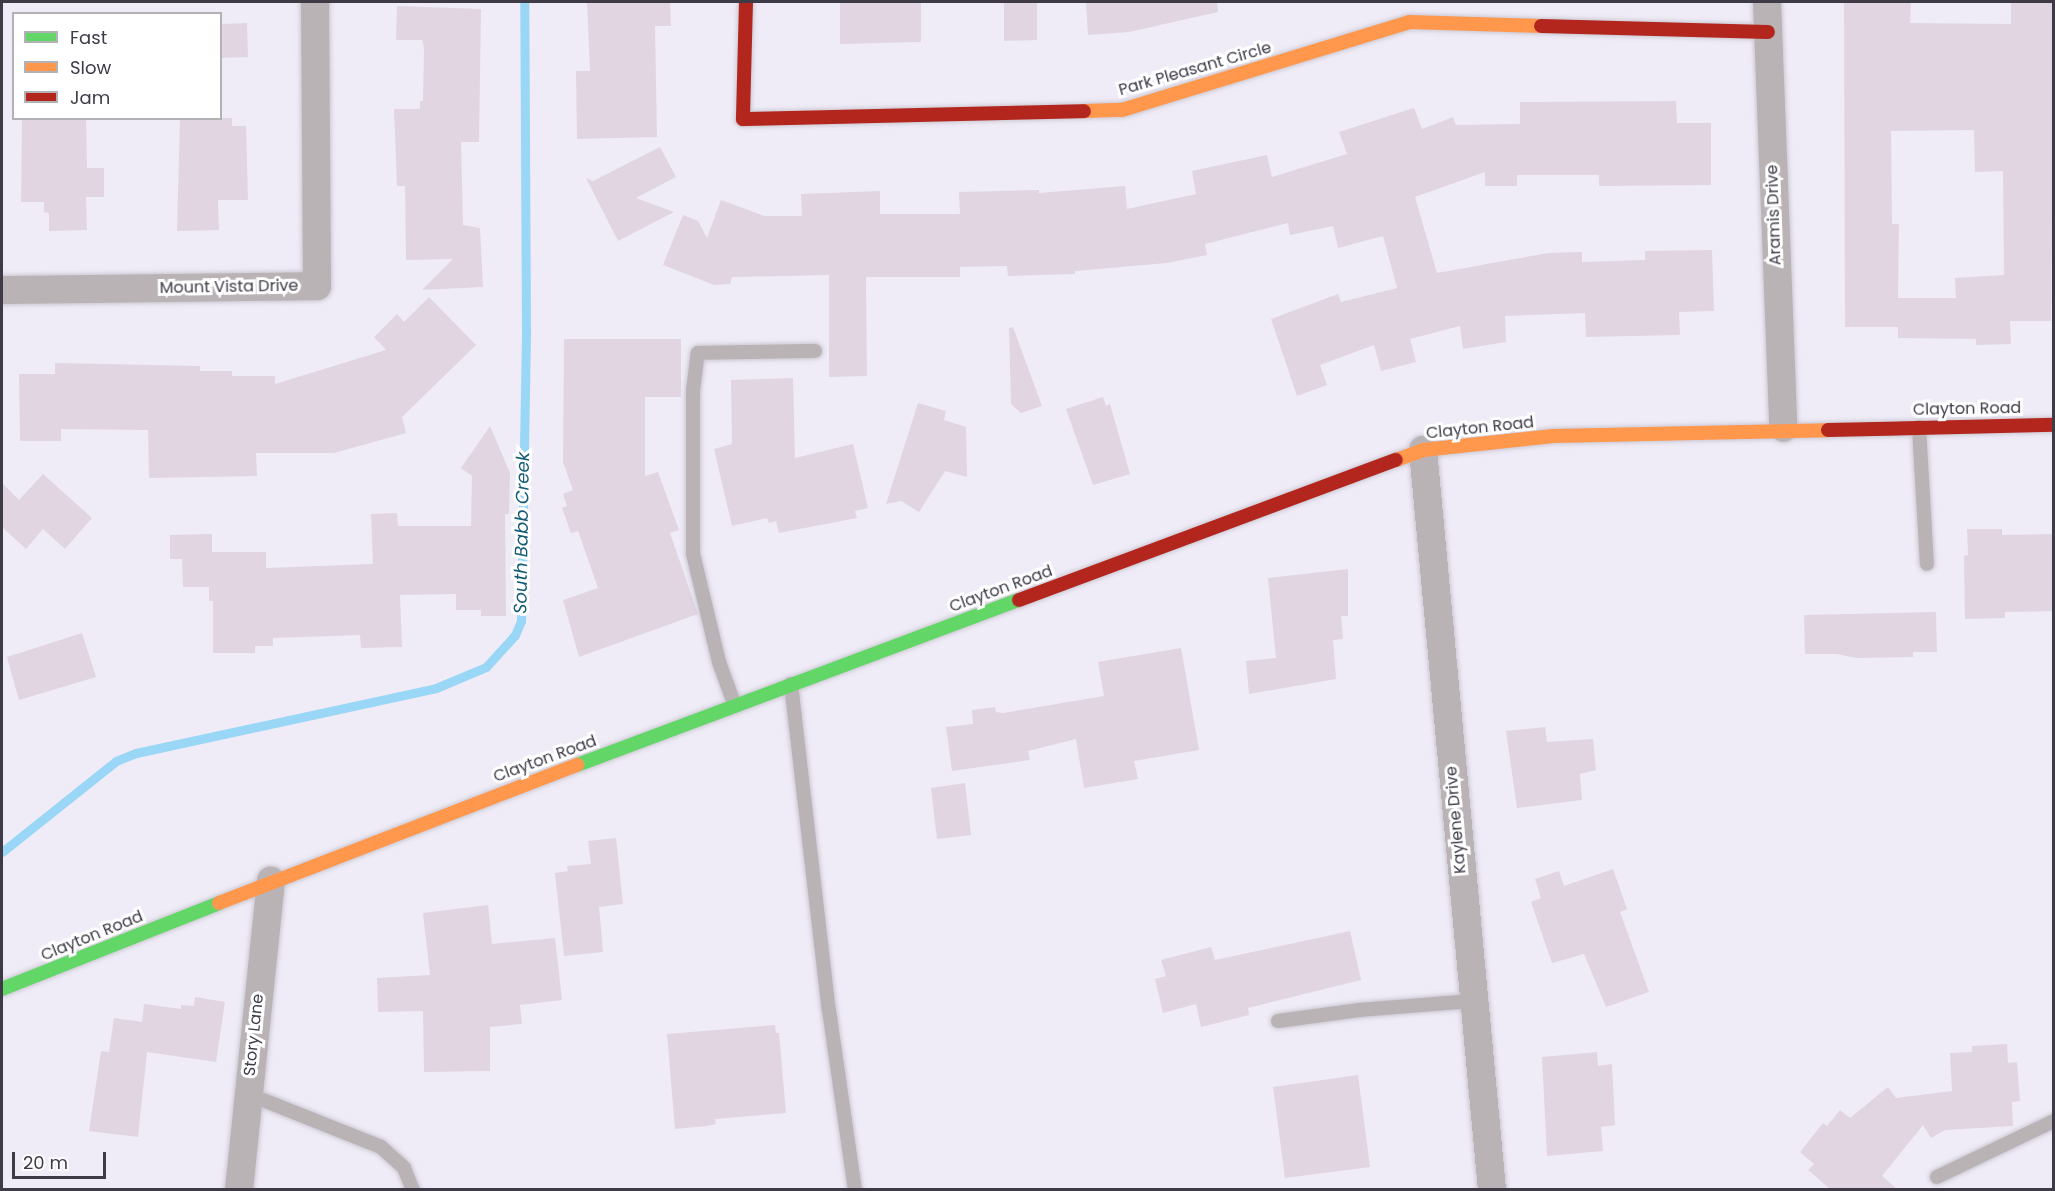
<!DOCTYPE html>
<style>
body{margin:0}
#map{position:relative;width:2055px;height:1191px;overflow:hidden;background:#efecf7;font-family:Poppins,sans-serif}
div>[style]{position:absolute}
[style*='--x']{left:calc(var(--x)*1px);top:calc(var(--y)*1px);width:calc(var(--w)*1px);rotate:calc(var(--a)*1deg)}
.stream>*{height:9px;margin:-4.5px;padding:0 4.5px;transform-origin:4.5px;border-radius:4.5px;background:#9ad6f5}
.building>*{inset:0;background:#e1d5e2}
.roads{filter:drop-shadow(0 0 2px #ccc9d3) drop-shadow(0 0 2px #ccc9d3)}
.lane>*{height:14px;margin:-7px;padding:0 7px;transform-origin:7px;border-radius:7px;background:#b9b3b6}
.street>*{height:28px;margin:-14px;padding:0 14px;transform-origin:14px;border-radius:14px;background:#b9b3b6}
.fast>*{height:14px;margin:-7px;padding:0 7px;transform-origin:7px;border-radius:7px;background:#63d668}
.slow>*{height:14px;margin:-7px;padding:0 7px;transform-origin:7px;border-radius:7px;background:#ff974d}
.jam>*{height:14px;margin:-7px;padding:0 7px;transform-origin:7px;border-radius:7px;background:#b3261e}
span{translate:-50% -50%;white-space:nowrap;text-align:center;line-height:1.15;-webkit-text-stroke:6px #fff;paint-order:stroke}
.street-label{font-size:16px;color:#3e3b47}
.water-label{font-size:18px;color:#145b75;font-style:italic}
.frame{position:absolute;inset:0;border:3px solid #3e3b47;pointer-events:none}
.legend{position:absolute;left:12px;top:12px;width:210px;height:108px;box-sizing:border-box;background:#fff;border:2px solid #b2b1b5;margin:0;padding:8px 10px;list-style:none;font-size:18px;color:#3e3b47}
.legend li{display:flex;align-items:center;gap:12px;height:30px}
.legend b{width:30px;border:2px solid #b2b1b5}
.scale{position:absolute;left:12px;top:1152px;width:94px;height:27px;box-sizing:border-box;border:3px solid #3e3b47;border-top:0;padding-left:8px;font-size:18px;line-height:21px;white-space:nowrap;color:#3e3b47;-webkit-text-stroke:4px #fff;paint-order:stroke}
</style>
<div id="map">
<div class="stream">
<div style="--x:2;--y:852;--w:146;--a:-38.6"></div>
<div style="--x:116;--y:761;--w:22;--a:-22"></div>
<div style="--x:136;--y:753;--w:307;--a:-12.2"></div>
<div style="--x:436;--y:688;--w:54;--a:-22.8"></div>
<div style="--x:486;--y:667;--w:43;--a:-47.8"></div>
<div style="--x:515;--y:635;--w:15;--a:-67"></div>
<div style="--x:521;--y:621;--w:290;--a:-89"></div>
<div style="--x:526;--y:331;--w:329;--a:-90.3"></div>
</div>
<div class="building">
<div style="clip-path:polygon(587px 2px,670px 2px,671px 26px,655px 26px,657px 137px,577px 139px,576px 71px,590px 71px)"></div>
<div style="clip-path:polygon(840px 2px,921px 2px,921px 42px,840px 44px)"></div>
<div style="clip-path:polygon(1004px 2px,1037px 2px,1037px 40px,1004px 41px)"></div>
<div style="clip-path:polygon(1086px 2px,1217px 2px,1218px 12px,1129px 32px,1088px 35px)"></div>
<div style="clip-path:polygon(evenodd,1844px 2px,1911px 2px,1910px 23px,2011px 24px,2011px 2px,2054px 2px,2051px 321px,2010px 321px,2011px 344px,1976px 345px,1976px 339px,1898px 338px,1898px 327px,1845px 327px,1844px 2px,1974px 130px,1975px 172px,2003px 171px,2004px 275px,1955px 278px,1956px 298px,1898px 298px,1899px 224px,1892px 224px,1891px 131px,1974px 130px)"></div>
<div style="clip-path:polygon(397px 6px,481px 9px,479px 142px,461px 142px,463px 225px,480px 228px,483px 287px,422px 290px,453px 259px,406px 260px,405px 186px,397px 186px,394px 109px,420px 109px,420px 101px,423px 101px,424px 48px,422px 40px,396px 40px)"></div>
<div style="clip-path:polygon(247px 23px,248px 57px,220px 58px,220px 24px)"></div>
<div style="clip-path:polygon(1676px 101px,1677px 123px,1711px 123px,1711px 185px,1599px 186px,1599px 175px,1517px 175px,1517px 186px,1485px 186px,1485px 172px,1415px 197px,1437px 273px,1548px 253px,1582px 252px,1582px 262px,1645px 260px,1645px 251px,1712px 250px,1714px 311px,1679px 312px,1680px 335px,1586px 337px,1585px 313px,1505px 316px,1506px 342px,1463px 349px,1460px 326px,1410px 339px,1416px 362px,1381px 371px,1374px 345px,1320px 365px,1327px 385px,1297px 396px,1271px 319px,1338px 294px,1341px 302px,1397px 288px,1383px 236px,1338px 248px,1333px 226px,1290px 235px,1288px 223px,1205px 244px,1207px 255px,1167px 263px,1075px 271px,1075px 274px,1008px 276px,1007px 266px,960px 267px,960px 277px,866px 277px,867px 376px,829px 377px,829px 275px,732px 277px,730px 284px,714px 285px,663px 265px,683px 215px,698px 221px,707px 238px,721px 200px,765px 216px,802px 216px,801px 194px,880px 191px,880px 214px,960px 214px,959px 192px,1039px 190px,1039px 193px,1125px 186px,1127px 209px,1196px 194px,1192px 171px,1267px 155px,1272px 177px,1347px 154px,1339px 132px,1414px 108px,1422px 129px,1453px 117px,1456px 125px,1520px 124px,1520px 102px)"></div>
<div style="clip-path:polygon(22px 118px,86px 118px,87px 168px,104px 168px,104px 197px,86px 197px,87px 230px,49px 231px,49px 213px,44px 212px,44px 202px,21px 202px)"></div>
<div style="clip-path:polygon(180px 118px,232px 118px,232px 126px,246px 126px,248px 200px,218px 200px,219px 230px,177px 231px)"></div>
<div style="clip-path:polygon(660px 147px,676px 177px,636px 198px,674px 212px,618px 241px,586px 178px,593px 181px)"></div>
<div style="clip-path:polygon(429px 297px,476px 345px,402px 417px,406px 433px,334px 453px,256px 453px,257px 476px,149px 478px,148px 430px,61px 429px,61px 441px,20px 441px,19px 374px,55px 374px,55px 363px,200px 366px,200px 371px,232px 371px,232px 376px,275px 376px,275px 384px,386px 350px,374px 337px,397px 314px,404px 322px)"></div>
<div style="clip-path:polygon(1013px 327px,1042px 406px,1021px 413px,1011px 404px,1009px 328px)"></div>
<div style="clip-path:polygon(564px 339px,681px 339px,681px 397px,645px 397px,645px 476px,658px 472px,679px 530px,670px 533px,698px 614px,579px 657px,563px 600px,598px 588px,578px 531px,571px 533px,562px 508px,567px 506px,563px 494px,573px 490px,563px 462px)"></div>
<div style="clip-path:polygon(793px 378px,795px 458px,853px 444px,868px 508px,855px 511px,857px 518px,779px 533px,776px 521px,769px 523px,767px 518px,732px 526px,714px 449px,732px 444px,731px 380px)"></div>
<div style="clip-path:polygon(1103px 397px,1106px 406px,1110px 404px,1130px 474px,1093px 485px,1066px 409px)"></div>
<div style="clip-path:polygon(918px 403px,946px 411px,944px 420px,966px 427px,967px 477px,945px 471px,919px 512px,901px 501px,886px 504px)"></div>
<div style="clip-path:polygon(490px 426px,510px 473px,509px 514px,505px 514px,506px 616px,481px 616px,481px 610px,456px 610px,456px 594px,400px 595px,402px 647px,361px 648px,360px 635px,273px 638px,273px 646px,255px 646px,255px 653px,213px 653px,213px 601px,209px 601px,209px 587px,183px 587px,182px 559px,170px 559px,170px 535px,212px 534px,212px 552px,266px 552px,266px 568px,373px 564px,371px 514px,397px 513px,398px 526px,471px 526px,472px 476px,461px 468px)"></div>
<div style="clip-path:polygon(43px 474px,92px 518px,65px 549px,43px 529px,26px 549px,2px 527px,2px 483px,19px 500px)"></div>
<div style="clip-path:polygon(1967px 529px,2002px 529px,2002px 535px,2054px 534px,2054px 611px,2005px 612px,2005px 618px,1965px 619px,1964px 556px,1968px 555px)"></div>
<div style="clip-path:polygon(1348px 569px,1348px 616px,1341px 616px,1343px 639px,1333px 640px,1336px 679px,1249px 694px,1246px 661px,1276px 658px,1268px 578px)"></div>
<div style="clip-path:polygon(1936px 612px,1937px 652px,1913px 652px,1913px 657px,1856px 658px,1837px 654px,1805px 654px,1804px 615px)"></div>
<div style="clip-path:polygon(82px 633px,96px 677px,19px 700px,7px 657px)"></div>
<div style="clip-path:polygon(1181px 648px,1199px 750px,1134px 761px,1138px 779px,1084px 788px,1076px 739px,1028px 751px,1030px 760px,952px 771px,946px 727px,973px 724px,972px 710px,995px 707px,996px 712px,1003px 713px,1104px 696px,1098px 662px)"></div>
<div style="clip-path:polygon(1545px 727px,1547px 742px,1593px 739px,1596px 770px,1580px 774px,1582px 800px,1517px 808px,1506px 731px)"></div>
<div style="clip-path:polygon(965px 783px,971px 835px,937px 839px,931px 788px)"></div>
<div style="clip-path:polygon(616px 838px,623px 904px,599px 907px,603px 952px,564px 956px,555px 873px,568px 871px,567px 866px,591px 864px,588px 841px)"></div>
<div style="clip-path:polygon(1613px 869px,1627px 909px,1620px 912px,1649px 992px,1606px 1007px,1584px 954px,1552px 963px,1531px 902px,1541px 898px,1535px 879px,1559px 871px,1564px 886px)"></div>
<div style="clip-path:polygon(488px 905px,492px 944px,555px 938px,562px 1000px,520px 1005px,522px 1024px,490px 1027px,490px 1071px,424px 1072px,423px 1011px,378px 1012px,377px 978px,430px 975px,423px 913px)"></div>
<div style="clip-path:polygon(1350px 931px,1361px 980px,1248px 1008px,1249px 1015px,1201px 1027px,1196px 1004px,1163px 1013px,1155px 979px,1166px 976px,1161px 960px,1211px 947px,1215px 960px)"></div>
<div style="clip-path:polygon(195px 997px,225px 1002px,216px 1062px,147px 1052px,138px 1137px,89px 1131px,101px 1051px,109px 1052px,114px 1018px,142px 1022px,144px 1004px,181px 1009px,181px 1005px,194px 1006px)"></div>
<div style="clip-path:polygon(775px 1025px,776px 1033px,779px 1033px,786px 1113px,715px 1119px,716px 1124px,707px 1126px,675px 1129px,667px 1034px)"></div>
<div style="clip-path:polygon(2007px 1044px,2008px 1063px,2017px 1062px,2020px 1101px,2012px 1102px,2013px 1126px,1945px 1130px,1931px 1138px,1923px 1125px,1882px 1176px,1898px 1190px,1831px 1190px,1808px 1170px,1814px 1164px,1800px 1152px,1823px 1123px,1827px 1126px,1840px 1110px,1850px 1118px,1888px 1087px,1896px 1098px,1952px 1091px,1950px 1053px,1972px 1052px,1972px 1046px)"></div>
<div style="clip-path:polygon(1597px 1052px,1598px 1066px,1612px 1064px,1615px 1125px,1601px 1127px,1603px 1151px,1547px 1156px,1542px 1057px)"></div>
<div style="clip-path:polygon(1358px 1075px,1370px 1167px,1285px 1178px,1273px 1087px)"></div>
</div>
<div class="roads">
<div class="lane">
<div style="--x:1919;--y:427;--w:137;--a:86.7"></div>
<div style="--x:791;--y:684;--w:328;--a:83.4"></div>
<div style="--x:829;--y:1010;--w:182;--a:81.8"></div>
<div style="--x:735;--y:706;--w:47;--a:-110"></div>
<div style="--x:719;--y:662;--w:111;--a:-103.5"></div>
<div style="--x:693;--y:554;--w:163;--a:-90"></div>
<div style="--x:693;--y:391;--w:38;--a:-83"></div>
<div style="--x:698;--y:353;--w:117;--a:-1"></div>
<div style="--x:1278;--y:1021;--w:82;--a:-7.7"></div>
<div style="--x:1359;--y:1010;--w:113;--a:-4.6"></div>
<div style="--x:248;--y:1094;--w:143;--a:21.7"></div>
<div style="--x:381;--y:1147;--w:31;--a:42"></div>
<div style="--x:404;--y:1168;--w:24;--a:68"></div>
<div style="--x:1937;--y:1177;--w:130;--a:-25.6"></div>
</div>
<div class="street">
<div style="--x:1767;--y:2;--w:426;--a:87.8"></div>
<div style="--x:2;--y:290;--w:315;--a:-0.7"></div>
<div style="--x:317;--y:286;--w:284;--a:-90.4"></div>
<div style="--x:1423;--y:450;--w:743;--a:84.67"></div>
<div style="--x:239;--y:1190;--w:311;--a:-84.1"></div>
</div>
<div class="fast">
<div style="--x:577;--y:765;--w:472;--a:-20.5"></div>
<div style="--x:2;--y:989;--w:233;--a:-21.6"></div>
</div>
<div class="slow">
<div style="--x:1084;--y:111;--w:38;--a:-2"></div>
<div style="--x:1122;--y:110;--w:300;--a:-17"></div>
<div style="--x:1409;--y:22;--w:132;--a:1.7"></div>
<div style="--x:1396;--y:460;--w:29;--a:-20"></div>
<div style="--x:1423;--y:450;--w:131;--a:-6.1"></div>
<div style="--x:1553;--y:436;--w:275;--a:-1.2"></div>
<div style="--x:219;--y:903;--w:384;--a:-21.1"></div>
</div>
<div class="jam">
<div style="--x:746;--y:2;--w:117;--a:91.5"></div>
<div style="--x:743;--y:119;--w:341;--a:-1.3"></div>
<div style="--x:1541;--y:26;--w:227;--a:1.5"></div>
<div style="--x:1828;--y:430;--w:226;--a:-1.3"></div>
<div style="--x:1019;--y:600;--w:402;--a:-20.4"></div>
</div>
</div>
<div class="street-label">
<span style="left:1195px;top:69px;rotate:-16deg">Park Pleasant Circle</span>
<span style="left:1774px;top:215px;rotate:-92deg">Aramis Drive</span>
<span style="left:229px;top:287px;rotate:-1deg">Mount Vista Drive</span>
<span style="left:1967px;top:409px;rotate:-1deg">Clayton Road</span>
<span style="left:1480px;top:428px;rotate:-6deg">Clayton Road</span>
<span style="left:1001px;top:589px;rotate:-20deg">Clayton Road</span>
<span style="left:545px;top:759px;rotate:-20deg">Clayton Road</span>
<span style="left:1456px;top:820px;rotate:-95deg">Kaylene Drive</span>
<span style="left:92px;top:936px;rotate:-22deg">Clayton Road</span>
<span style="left:254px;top:1035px;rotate:-84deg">Story Lane</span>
</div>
<div class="water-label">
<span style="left:522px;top:533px;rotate:-89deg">South Babb Creek</span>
</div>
<div class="frame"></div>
<ul class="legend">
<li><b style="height:8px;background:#63d668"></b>Fast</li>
<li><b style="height:8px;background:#ff974d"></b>Slow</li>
<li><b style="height:8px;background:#b3261e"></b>Jam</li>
</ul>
<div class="scale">20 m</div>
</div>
